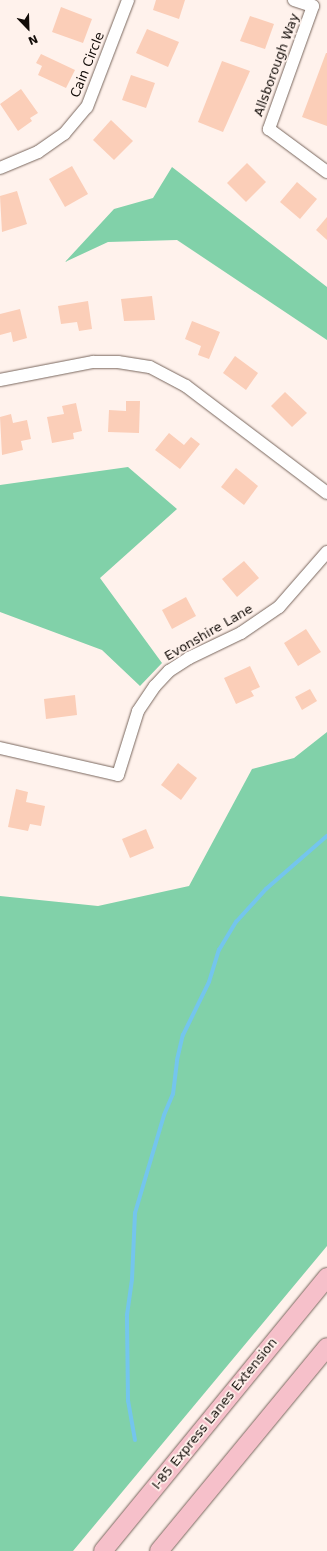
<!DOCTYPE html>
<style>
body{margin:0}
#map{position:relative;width:327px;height:1551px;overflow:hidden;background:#fff2ec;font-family:"DejaVu Sans",sans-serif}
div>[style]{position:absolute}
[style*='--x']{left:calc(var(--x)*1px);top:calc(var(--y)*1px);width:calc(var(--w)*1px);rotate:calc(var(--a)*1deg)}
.forest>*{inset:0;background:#81d1a9}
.stream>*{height:4px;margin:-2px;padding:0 2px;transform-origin:2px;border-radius:2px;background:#74c5ed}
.building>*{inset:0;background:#fbceb8}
.roads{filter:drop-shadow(0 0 1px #79675e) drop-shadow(0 0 1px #79675e)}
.minor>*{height:12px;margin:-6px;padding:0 6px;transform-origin:6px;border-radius:6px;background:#fff}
.highway>*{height:18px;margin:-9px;padding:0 9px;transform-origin:9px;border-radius:9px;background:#f6c0ca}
span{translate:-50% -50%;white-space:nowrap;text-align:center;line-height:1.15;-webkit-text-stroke:3.5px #fff2ec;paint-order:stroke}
.street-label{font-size:13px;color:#130d09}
.north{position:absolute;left:8px;top:8px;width:40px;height:40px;-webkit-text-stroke:3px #fff2ec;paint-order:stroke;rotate:157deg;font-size:11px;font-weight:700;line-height:16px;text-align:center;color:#130d09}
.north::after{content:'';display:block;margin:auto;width:14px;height:18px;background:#130d09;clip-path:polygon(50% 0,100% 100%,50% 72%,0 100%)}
</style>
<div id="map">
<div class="forest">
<div style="clip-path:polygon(172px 167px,327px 287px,327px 340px,177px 240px,108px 242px,65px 262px,114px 209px,153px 198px)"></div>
<div style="clip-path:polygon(128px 467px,177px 509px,100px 578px,162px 663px,140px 686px,102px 650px,0 612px,0 485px)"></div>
<div style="clip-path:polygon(327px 732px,327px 1246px,73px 1551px,0 1551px,0 896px,98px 906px,189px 886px,252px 769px,294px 758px)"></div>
</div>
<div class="stream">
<div style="--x:135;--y:1440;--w:40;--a:-100"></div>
<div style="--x:128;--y:1401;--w:86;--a:-90.7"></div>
<div style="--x:127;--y:1315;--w:36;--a:-82"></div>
<div style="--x:132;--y:1279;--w:66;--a:-87.4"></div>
<div style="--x:135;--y:1213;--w:102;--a:-73.5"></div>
<div style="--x:164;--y:1115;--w:23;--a:-67"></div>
<div style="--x:173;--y:1094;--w:34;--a:-83"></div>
<div style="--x:177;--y:1060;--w:26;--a:-77"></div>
<div style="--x:183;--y:1035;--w:59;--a:-63.9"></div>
<div style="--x:209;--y:982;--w:34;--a:-73"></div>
<div style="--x:219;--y:950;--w:33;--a:-59"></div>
<div style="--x:236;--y:922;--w:45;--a:-47.7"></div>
<div style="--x:266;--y:889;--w:81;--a:-41"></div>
</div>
<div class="building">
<div style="clip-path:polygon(156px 0,185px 0,179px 19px,153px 10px)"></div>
<div style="clip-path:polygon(61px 7px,92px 19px,83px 43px,52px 32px)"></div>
<div style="clip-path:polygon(250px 16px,274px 24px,265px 49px,240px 41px)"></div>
<div style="clip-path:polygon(147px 29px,179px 42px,168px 67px,136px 53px)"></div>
<div style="clip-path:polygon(326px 53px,327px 53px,327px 126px,302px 117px)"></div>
<div style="clip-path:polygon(41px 54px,75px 70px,66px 88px,38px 75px,42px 66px,36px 63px)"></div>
<div style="clip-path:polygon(222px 61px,250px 71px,223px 132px,198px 122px)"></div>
<div style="clip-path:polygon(131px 75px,155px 83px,146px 108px,122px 100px)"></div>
<div style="clip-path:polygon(21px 89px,38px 113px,30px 118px,32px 121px,18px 131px,0 104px)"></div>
<div style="clip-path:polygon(111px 120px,133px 141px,114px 160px,93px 140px)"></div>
<div style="clip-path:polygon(247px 163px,266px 182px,246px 202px,227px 183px)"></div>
<div style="clip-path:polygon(72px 166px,88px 194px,65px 207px,49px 179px)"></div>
<div style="clip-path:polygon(297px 182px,317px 199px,300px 219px,280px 202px)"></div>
<div style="clip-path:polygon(17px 191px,27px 224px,2px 232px,0 196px)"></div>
<div style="clip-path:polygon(327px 217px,327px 240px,316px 230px)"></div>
<div style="clip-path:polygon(152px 296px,155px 320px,124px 321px,121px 299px)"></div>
<div style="clip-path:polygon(88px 301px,92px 329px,79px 331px,77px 322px,61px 324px,58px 306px)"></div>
<div style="clip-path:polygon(20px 309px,27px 338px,13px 342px,11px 332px,0 335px,0 314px)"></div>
<div style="clip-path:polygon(192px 321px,220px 332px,209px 359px,198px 355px,201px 346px,185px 339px)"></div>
<div style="clip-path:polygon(235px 356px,258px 373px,246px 390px,223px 373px)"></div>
<div style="clip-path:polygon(285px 392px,307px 413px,292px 427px,271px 406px)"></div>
<div style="clip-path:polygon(126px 401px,140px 401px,139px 433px,108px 432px,109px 410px,126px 411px)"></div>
<div style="clip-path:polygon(76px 403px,82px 431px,73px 433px,74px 439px,52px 443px,47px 417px,64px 414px,62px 406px)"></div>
<div style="clip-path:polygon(11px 414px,13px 423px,27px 420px,31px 439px,21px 441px,23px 450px,2px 455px,0 417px)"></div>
<div style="clip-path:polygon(169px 433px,184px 445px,191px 437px,200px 444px,180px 469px,155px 450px)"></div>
<div style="clip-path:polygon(236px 468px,258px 486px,244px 505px,221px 487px)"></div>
<div style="clip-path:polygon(244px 561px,259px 578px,237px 597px,222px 579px)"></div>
<div style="clip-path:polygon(186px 597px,196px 616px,172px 629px,162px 610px)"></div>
<div style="clip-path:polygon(306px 629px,321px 652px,298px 666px,284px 643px)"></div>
<div style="clip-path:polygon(250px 666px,260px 687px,251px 691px,254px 696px,236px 704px,224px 678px)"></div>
<div style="clip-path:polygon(310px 689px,317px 701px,302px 710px,295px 697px)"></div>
<div style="clip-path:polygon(75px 695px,77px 715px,46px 719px,44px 699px)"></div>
<div style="clip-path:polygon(178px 763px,197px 778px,181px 800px,161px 785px)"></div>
<div style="clip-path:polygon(16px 789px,28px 792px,26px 802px,45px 806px,41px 826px,30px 824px,28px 831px,8px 827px)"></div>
<div style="clip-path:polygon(146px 829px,154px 848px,130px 858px,122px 839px)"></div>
</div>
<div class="roads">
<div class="minor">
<div style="--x:294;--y:0;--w:20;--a:18"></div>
<div style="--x:313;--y:6;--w:131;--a:109.7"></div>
<div style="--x:269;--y:129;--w:72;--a:36.6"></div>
<div style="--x:0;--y:168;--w:41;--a:-22.8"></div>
<div style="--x:38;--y:152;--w:32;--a:-35"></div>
<div style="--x:64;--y:134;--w:35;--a:-50"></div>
<div style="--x:87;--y:107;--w:115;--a:-69"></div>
<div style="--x:0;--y:380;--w:95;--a:-11"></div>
<div style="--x:93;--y:362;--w:25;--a:0"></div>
<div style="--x:118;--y:362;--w:32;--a:9"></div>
<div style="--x:150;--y:367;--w:41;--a:27.8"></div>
<div style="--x:186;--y:386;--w:177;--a:37.2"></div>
<div style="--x:0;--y:748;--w:121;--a:12.9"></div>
<div style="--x:118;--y:775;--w:67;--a:-72.6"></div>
<div style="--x:138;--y:711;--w:30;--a:-56"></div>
<div style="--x:155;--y:686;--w:21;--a:-47"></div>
<div style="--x:169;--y:671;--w:24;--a:-33"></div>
<div style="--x:189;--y:658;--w:58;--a:-25.7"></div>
<div style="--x:241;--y:633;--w:46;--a:-34.4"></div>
<div style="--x:279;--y:607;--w:73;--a:-48.9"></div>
</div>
<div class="highway">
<div style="--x:103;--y:1551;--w:354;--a:-50.7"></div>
<div style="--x:159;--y:1551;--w:264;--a:-50.5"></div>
</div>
</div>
<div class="street-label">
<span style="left:88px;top:65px;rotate:-68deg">Cain Circle</span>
<span style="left:277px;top:65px;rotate:-70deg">Allsborough Way</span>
<span style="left:209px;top:633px;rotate:-30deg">Evonshire Lane</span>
<span style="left:215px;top:1414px;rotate:-51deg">I-85 Express Lanes Extension</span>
</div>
<div class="north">N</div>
</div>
